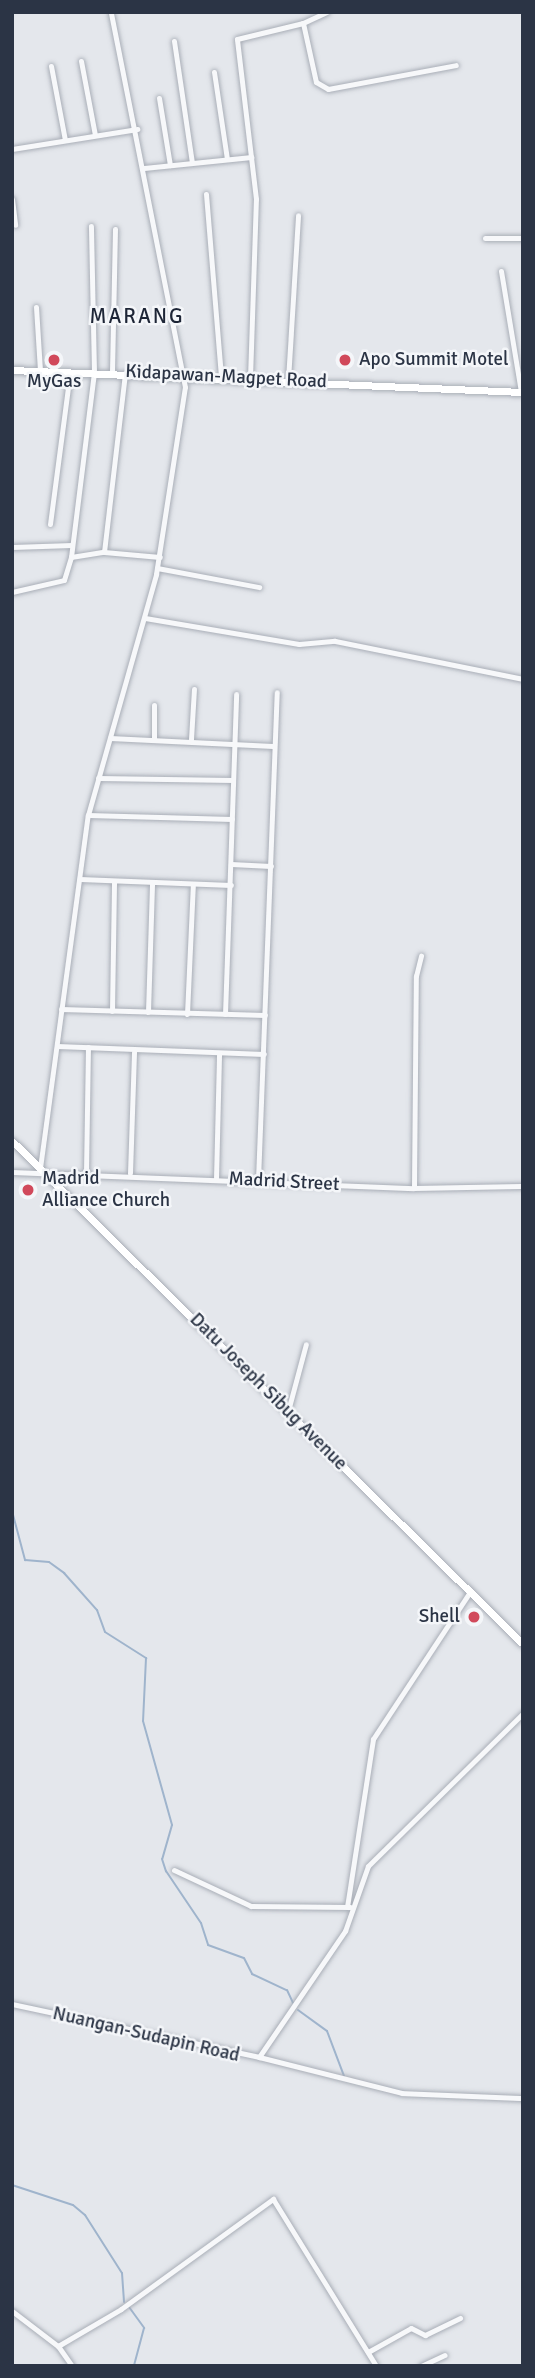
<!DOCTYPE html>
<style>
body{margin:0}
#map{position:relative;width:535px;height:2378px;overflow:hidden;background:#e4e7ec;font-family:Signika,sans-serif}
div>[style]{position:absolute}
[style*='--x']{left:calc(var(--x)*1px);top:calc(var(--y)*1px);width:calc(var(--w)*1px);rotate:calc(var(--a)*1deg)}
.stream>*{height:2px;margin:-1px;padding:0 1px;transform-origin:1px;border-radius:1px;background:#9fb4cc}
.roads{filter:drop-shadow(0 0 2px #a9aeb7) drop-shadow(0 0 2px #a9aeb7)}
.minor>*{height:5px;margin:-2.5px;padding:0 2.5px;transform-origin:2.5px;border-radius:2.5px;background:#f7f8fa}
.major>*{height:7px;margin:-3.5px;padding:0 3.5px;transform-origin:3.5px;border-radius:3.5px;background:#fff}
.dots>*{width:19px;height:19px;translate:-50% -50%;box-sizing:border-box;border:4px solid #f4f6f9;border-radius:50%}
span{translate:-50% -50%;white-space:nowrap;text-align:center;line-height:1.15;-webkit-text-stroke:5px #f4f6f9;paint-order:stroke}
.poi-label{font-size:19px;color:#2b3445}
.left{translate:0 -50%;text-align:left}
.right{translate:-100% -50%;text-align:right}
.street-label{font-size:19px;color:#2b3445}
.neighbourhood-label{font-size:21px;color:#1d2536;letter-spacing:2px}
.frame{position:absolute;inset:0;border:14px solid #2b3445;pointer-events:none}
</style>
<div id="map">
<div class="stream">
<div style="--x:12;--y:1511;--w:51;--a:75.1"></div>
<div style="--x:25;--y:1560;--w:24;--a:5"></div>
<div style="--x:49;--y:1562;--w:19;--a:36"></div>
<div style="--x:64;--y:1573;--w:50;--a:48.3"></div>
<div style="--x:97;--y:1610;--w:23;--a:70"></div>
<div style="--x:105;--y:1632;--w:49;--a:32.4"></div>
<div style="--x:146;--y:1658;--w:63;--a:92.7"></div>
<div style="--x:143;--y:1721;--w:108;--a:74.4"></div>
<div style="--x:172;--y:1825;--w:35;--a:106"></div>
<div style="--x:162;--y:1859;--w:13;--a:72"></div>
<div style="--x:166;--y:1871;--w:63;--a:56.1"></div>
<div style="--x:201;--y:1923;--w:23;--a:72"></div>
<div style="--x:208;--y:1945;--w:38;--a:20"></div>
<div style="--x:244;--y:1958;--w:18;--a:63"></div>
<div style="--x:252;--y:1974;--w:38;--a:25"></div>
<div style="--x:287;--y:1990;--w:14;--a:65"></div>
<div style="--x:298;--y:2010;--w:36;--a:36"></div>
<div style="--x:327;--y:2031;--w:48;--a:69.3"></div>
<div style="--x:12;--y:2185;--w:64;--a:18.2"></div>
<div style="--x:73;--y:2205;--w:16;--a:40"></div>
<div style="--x:85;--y:2215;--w:69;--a:57.5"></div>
<div style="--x:122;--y:2273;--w:29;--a:86"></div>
<div style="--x:129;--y:2307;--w:26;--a:54"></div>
<div style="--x:144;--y:2328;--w:39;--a:105"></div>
</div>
<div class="roads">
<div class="minor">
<div style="--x:303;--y:23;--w:26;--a:-25"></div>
<div style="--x:174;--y:41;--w:123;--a:81.6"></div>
<div style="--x:81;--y:61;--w:75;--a:79.3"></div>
<div style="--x:51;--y:66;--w:75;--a:79.3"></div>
<div style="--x:214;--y:72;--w:88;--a:81.5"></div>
<div style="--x:159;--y:98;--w:68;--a:80.7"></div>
<div style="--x:12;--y:149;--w:127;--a:-9.1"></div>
<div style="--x:144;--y:168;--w:108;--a:-5.9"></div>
<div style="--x:206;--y:194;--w:184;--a:85.3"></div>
<div style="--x:12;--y:199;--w:26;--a:83"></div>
<div style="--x:485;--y:238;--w:38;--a:0"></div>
<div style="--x:501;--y:271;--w:123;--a:80.6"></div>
<div style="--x:36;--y:307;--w:64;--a:86.4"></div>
<div style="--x:112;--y:372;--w:143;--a:-88.8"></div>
<div style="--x:250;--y:378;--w:179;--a:-88.1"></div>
<div style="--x:256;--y:199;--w:161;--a:-96.8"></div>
<div style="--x:237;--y:39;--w:68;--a:-13.6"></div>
<div style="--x:303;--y:23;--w:60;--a:77.6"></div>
<div style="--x:316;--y:82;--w:14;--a:30"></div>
<div style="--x:328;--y:89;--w:130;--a:-10.6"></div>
<div style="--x:288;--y:380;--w:165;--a:-86.5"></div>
<div style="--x:50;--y:524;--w:152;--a:-82.5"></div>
<div style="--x:12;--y:547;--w:60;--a:-1.9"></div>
<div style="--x:104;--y:552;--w:180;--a:-83.3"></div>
<div style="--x:71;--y:557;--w:33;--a:-9"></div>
<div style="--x:104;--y:552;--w:56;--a:5.1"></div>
<div style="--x:157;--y:568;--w:104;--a:10.6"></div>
<div style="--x:12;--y:592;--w:53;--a:-13"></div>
<div style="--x:64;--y:580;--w:24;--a:-73"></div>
<div style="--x:71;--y:557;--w:186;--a:-82.9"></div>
<div style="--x:94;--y:372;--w:146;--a:-91.2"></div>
<div style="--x:145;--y:618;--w:156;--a:9.6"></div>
<div style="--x:299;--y:644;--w:36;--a:-5"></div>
<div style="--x:335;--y:641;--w:192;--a:11.4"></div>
<div style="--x:110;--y:738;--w:163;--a:2.8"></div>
<div style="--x:154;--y:739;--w:34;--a:-90"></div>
<div style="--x:191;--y:739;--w:50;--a:-86.6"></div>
<div style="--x:98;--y:778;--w:135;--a:0.8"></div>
<div style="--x:88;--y:815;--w:144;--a:1.6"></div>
<div style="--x:231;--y:864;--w:40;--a:2.9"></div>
<div style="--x:80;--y:879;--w:151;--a:2.3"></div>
<div style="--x:61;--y:1009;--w:204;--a:1.7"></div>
<div style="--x:112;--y:1011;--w:130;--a:-89.1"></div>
<div style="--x:148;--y:1012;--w:130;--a:-88.2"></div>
<div style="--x:187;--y:1014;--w:130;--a:-87.4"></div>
<div style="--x:225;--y:1014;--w:320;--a:-88"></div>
<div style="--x:57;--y:1046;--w:207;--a:2.2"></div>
<div style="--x:40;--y:1168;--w:356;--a:-82.3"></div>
<div style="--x:88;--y:815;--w:250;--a:-74.2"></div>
<div style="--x:156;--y:574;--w:189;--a:-81.2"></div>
<div style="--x:185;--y:387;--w:382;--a:-101.2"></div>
<div style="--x:12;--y:1172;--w:402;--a:2.3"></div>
<div style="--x:414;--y:1188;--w:109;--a:-1.1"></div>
<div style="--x:86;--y:1173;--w:126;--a:-89.1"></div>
<div style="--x:130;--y:1173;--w:121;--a:-88.1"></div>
<div style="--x:216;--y:1179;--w:126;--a:-88.6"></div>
<div style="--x:258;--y:1180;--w:488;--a:-87.8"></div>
<div style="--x:414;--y:1188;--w:212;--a:-89.5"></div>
<div style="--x:416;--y:976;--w:21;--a:-76"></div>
<div style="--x:288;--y:1411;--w:69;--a:-75"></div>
<div style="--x:174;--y:1870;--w:85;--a:25.1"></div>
<div style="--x:251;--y:1906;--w:99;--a:0.6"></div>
<div style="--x:347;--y:1907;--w:170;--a:-81.2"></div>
<div style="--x:373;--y:1739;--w:176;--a:-56.6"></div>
<div style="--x:12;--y:2004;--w:253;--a:12.1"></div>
<div style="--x:259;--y:2057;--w:153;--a:-55.7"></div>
<div style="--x:345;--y:1931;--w:69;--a:-70.5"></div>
<div style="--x:368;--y:1866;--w:218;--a:-44.6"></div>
<div style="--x:259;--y:2057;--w:147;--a:14.1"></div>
<div style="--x:402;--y:2093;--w:121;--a:2.4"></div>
<div style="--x:12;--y:2311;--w:58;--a:37.3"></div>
<div style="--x:58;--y:2346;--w:24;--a:55"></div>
<div style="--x:58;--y:2346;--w:73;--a:-30.4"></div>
<div style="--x:121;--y:2309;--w:188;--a:-35.9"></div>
<div style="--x:273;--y:2199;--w:196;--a:58.3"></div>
<div style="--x:368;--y:2352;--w:49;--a:-29.2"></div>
<div style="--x:411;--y:2328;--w:16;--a:27"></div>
<div style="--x:425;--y:2335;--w:39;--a:-26"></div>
<div style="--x:421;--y:2366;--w:26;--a:-25"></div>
</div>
<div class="major">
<div style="--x:12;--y:370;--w:511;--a:2.47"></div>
<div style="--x:12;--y:1141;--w:717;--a:44.55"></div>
</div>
</div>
<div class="dots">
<div style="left:54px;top:360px;background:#d1495b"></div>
<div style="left:345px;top:360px;background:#d1495b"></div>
<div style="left:28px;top:1190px;background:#d1495b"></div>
<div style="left:474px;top:1617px;background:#d1495b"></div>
</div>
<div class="poi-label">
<span class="left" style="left:359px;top:360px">Apo Summit Motel</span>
<span style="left:54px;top:382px">MyGas</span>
<span class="left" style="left:42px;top:1190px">Madrid<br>Alliance Church</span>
<span class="right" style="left:460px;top:1617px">Shell</span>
</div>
<div class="street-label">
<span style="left:226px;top:377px;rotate:3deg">Kidapawan-Magpet Road</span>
<span style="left:284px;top:1182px;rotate:3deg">Madrid Street</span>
<span style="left:268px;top:1392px;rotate:45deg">Datu Joseph Sibug Avenue</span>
<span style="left:146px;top:2035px;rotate:13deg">Nuangan-Sudapin Road</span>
</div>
<div class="neighbourhood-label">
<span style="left:137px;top:316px">MARANG</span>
</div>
<div class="frame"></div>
</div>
